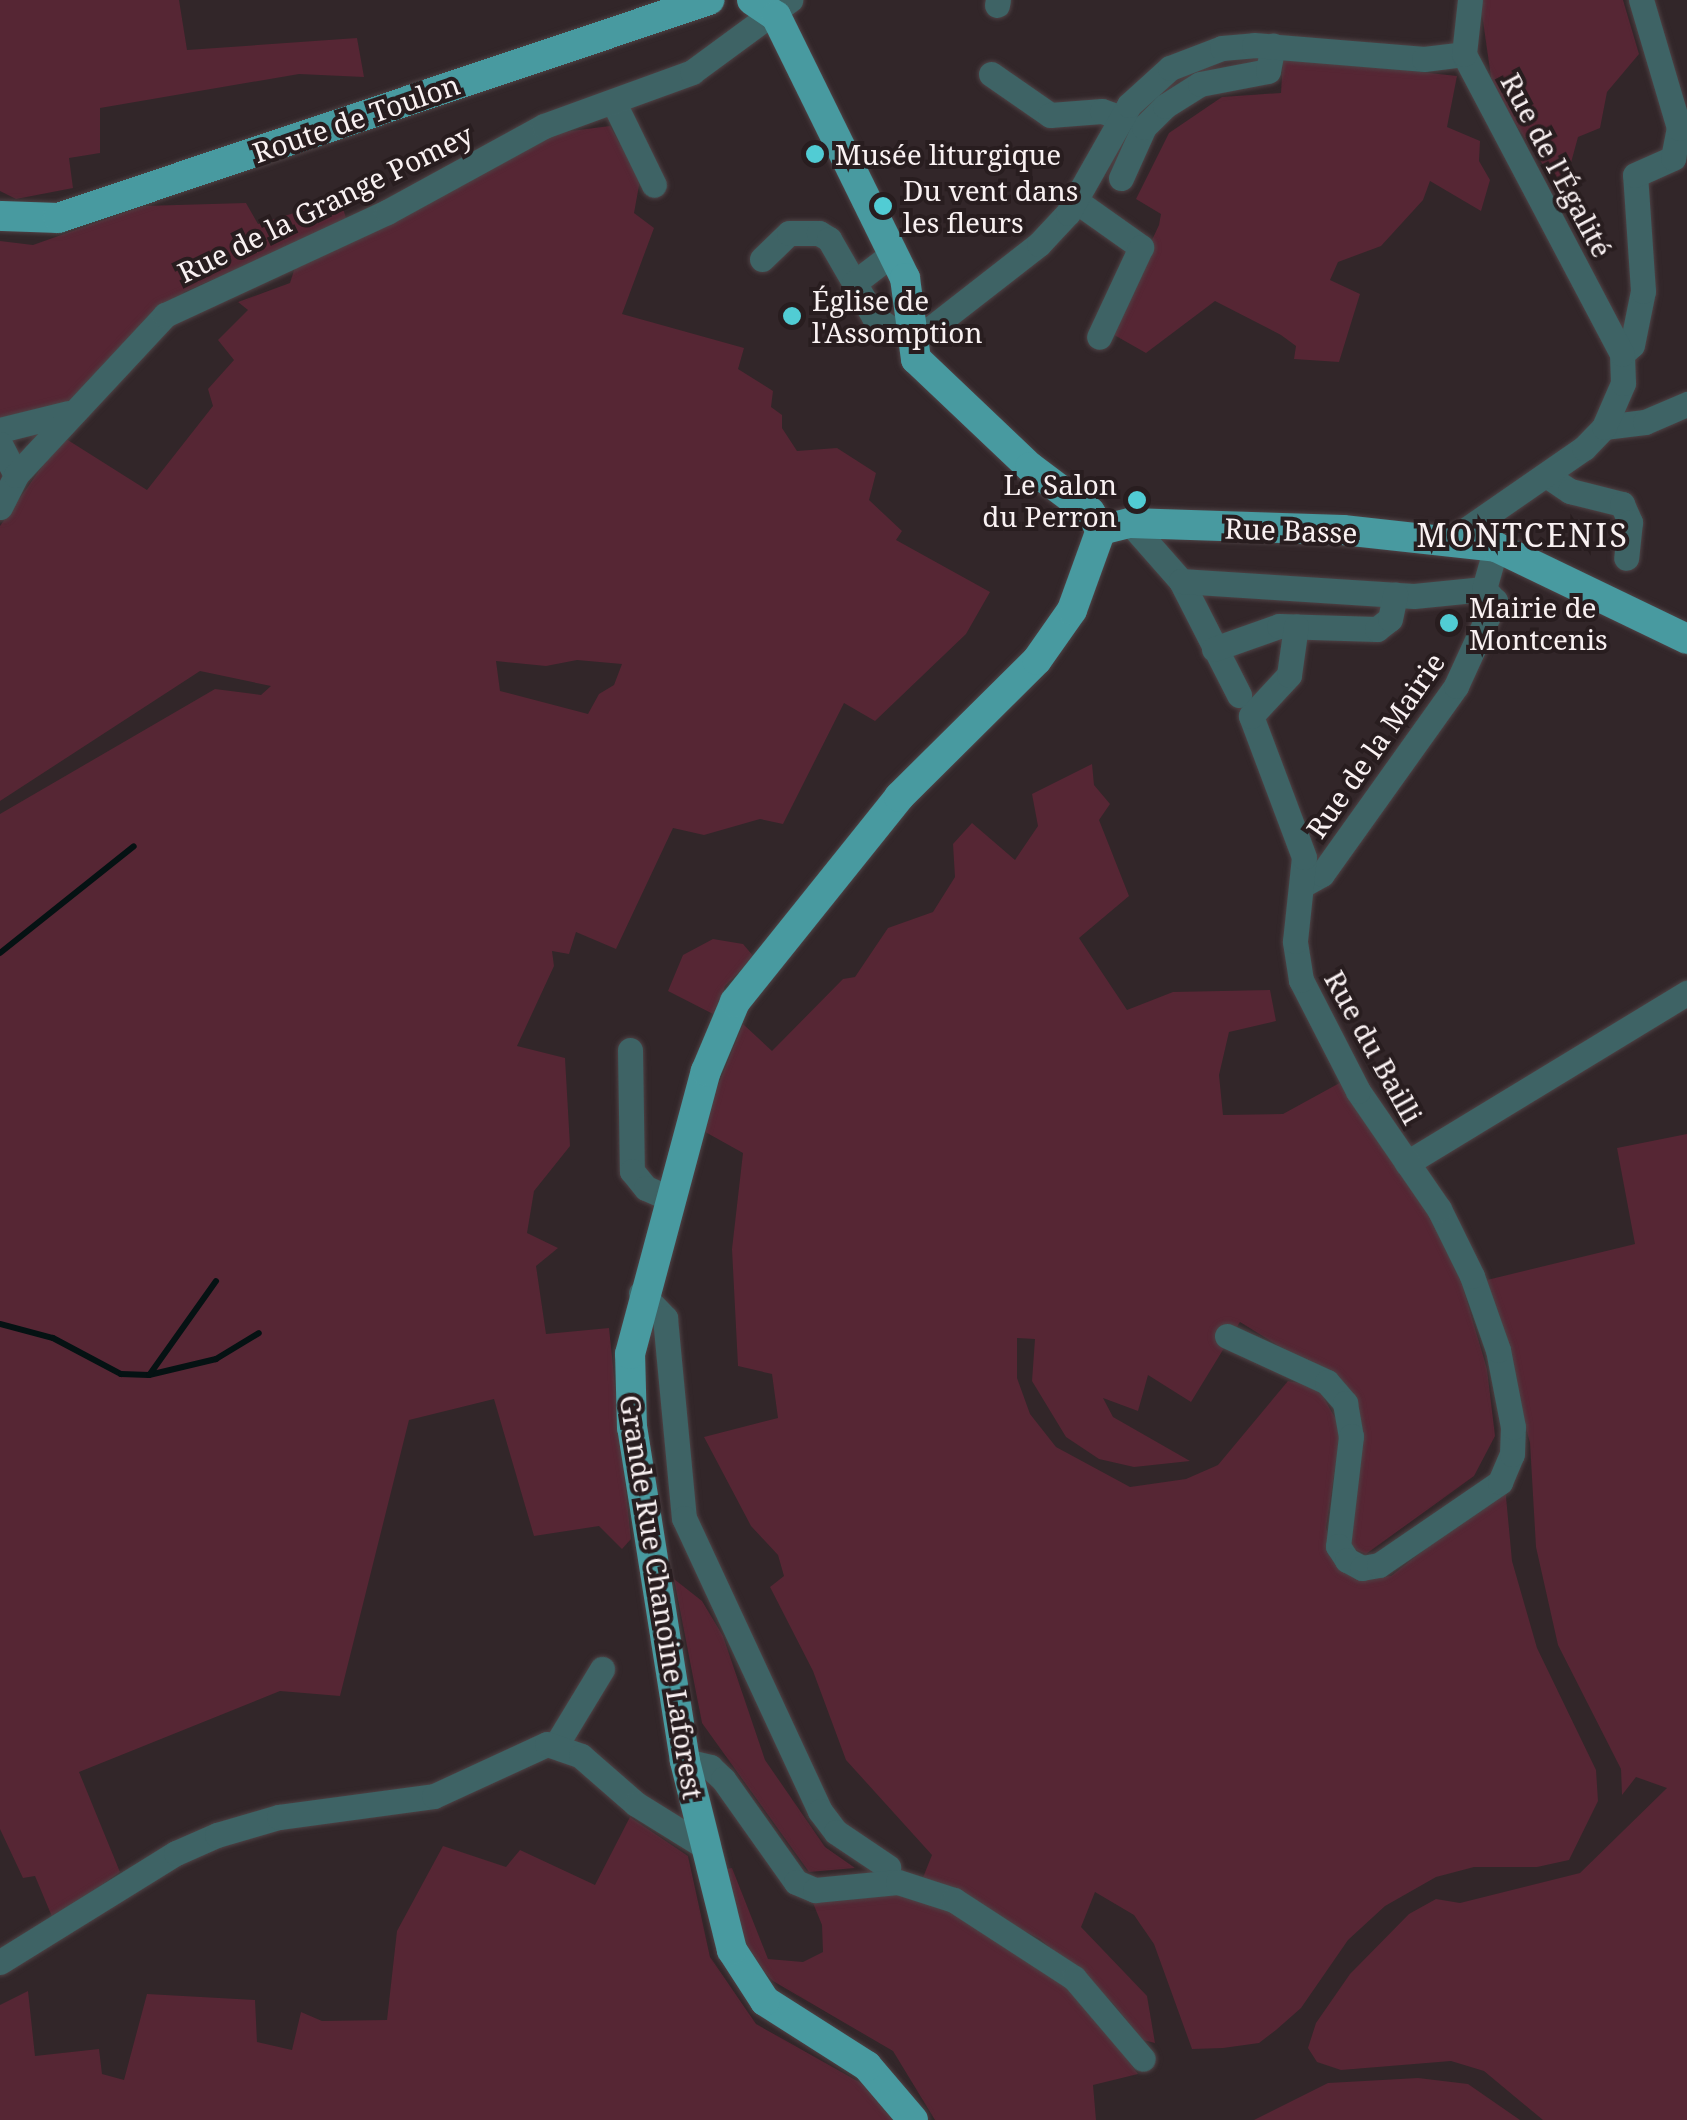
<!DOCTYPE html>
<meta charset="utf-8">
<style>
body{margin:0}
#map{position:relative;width:1687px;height:2120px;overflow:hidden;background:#322629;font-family:"Noto Serif",serif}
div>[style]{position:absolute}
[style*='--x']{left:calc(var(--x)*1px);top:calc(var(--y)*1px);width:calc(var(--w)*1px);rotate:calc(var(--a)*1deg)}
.green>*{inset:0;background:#562634}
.stream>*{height:6px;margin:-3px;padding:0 3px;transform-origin:3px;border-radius:3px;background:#051213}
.roads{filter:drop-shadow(0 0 2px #4e4245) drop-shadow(0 0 2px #4e4245)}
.minor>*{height:25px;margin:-12.5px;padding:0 12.5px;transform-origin:12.5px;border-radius:12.5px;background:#3e6365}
.major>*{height:30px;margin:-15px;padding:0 15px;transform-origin:15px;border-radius:15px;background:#489aa0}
.dots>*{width:28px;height:28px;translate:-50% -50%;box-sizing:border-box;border:5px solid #281d1f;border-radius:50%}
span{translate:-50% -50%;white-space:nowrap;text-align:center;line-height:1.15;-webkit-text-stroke:8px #281d1f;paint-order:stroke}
.street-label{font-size:28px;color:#f9f1f2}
.poi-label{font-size:28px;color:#f9f1f2}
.left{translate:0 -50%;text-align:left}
.right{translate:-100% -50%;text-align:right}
.quarter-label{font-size:32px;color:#f9f1f2;letter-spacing:2.5px}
</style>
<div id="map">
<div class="green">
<div style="clip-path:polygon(0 0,179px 0,187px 50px,357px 38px,364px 77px,299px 74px,100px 108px,100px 153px,69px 158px,73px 188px,16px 199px,0 191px)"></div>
<div style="clip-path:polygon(1480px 0,1623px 0,1639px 54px,1607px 92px,1600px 128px,1578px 137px,1569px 170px,1554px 181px,1493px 91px)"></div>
<div style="clip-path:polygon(1283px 57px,1457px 76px,1447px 127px,1480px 141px,1479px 161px,1490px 180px,1481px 211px,1430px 181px,1423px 200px,1381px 246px,1338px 262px,1330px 280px,1360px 294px,1339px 362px,1294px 359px,1296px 346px,1281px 335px,1215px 301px,1146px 353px,1109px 332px,1159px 225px,1161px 214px,1136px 199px,1169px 133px,1222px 97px,1281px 93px)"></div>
<div style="clip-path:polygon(evenodd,610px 126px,640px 180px,634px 213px,654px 228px,622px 314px,744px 348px,738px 369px,773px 391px,771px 407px,782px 415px,782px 428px,797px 451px,837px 448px,876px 473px,869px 500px,902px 531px,896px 540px,990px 592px,966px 634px,875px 721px,844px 703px,783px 824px,760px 819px,704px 835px,673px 828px,616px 949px,576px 932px,569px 954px,552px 951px,554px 966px,517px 1046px,565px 1058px,570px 1146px,534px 1191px,527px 1233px,558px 1248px,536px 1266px,546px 1334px,609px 1328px,631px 1539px,622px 1549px,599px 1526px,534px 1536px,494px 1399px,409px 1420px,340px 1696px,280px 1691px,79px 1772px,120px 1872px,53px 1919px,35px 1876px,23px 1878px,0 1829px,0 814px,215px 689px,261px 695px,271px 686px,200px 671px,0 801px,0 526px,63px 437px,147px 490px,213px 406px,208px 389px,234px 360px,218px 340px,248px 310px,238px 302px,290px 283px,296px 264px,555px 133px,610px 126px,577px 660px,622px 664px,614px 685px,599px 694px,588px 714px,500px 691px,496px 661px,546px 666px,577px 660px)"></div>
<div style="clip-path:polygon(340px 199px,347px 221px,184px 292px,85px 393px,54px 411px,0 418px,0 241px,33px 245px,143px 206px,246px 203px,258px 224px)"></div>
<div style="clip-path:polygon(1092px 764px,1094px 785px,1110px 804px,1099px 820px,1129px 896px,1079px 938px,1127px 1010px,1173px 992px,1270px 990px,1276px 1021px,1229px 1032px,1219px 1075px,1223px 1115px,1283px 1114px,1345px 1080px,1421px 1198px,1461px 1281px,1487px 1369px,1495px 1436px,1474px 1476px,1366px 1554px,1352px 1548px,1345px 1535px,1362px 1438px,1311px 1366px,1240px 1322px,1191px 1402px,1148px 1375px,1138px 1411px,1103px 1398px,1113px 1417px,1190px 1461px,1134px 1467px,1099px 1459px,1066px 1437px,1032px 1381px,1035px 1339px,1017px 1338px,1017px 1378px,1030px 1414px,1056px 1447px,1130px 1487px,1186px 1479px,1218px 1465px,1288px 1381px,1317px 1386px,1341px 1428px,1326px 1528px,1334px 1556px,1365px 1579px,1391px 1576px,1505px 1486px,1512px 1561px,1537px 1648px,1596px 1770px,1598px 1801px,1569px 1860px,1537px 1867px,1474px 1867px,1436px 1877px,1385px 1906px,1348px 1940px,1301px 2008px,1276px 2030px,1259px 2043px,1223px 2048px,1192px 2049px,1154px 1944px,1134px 1915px,1095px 1892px,1081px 1927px,1147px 1996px,1155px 2043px,1143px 2040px,1112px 2002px,1040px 1939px,922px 1880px,932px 1855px,846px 1760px,813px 1671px,770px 1587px,784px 1576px,778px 1555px,751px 1526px,704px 1437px,778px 1418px,772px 1374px,738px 1366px,732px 1249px,743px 1153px,700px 1129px,743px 1024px,772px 1051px,843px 979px,855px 977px,888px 928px,933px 912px,955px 877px,953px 844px,972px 823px,1015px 860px,1038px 826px,1032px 794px)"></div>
<div style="clip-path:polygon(713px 939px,743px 944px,754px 957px,725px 986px,715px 1015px,668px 991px,683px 955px)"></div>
<div style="clip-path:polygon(1687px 1134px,1687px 2120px,1543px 2120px,1484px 2071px,1451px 2061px,1341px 2070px,1317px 2062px,1308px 2048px,1316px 2023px,1350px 1974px,1409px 1914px,1436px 1899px,1460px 1903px,1580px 1873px,1667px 1788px,1636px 1777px,1622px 1795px,1621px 1769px,1558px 1645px,1536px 1547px,1530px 1443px,1487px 1280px,1635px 1244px,1617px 1148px)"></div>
<div style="clip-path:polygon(674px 1579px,702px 1601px,723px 1636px,765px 1760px,825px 1847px,855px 1868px,809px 1872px,702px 1723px)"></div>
<div style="clip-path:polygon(630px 1817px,688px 1856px,710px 1957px,756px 2024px,868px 2087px,895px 2120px,0 2120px,0 2005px,28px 1991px,35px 2056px,99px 2049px,102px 2074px,124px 2080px,147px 1994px,255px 2000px,257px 2042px,292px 2050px,301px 2012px,322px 2021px,387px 2020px,397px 1931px,443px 1846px,506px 1867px,520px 1850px,595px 1885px)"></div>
<div style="clip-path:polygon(732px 1868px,768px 1959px,803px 1962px,823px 1952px,822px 1925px,811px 1898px,898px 1891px,916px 1896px,974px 1923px,1073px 1987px,1138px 2074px,1093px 2085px,1096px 2120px,935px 2120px,893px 2051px,773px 1981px,754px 1962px,731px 1919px,719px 1870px)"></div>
<div style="clip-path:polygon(1418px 2078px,1468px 2084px,1520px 2120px,1254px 2120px,1328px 2083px)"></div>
</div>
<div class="stream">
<div style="--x:0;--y:953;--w:171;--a:-38.6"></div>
<div style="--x:0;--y:1324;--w:55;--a:14.8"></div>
<div style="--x:53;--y:1338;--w:77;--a:27.9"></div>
<div style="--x:121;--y:1374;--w:28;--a:2"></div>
<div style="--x:149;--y:1375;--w:69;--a:-13.4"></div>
<div style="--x:216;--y:1359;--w:50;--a:-31.2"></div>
<div style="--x:150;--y:1374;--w:114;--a:-54.6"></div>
</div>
<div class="roads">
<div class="minor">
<div style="--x:997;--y:5;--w:5;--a:-79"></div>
<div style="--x:991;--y:74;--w:72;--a:34.8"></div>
<div style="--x:1050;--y:115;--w:52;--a:-4.4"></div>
<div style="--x:1102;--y:111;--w:20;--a:20"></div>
<div style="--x:614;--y:103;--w:91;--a:64"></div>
<div style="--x:1121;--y:178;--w:56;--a:-65.7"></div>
<div style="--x:1144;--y:127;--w:30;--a:-45"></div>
<div style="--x:1165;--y:106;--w:41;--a:-32.2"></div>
<div style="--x:1200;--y:84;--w:69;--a:-10.8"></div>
<div style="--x:1268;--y:71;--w:26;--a:-79"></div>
<div style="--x:1076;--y:201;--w:80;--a:35.3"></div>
<div style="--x:1141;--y:247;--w:99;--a:115"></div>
<div style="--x:762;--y:259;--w:37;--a:-44"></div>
<div style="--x:789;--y:233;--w:30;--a:0"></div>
<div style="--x:819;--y:233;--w:12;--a:31"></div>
<div style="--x:829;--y:239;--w:90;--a:60"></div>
<div style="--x:874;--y:317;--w:25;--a:34"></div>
<div style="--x:895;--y:331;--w:35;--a:-3"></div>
<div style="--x:930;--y:329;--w:138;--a:-37.9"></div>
<div style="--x:1039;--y:244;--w:42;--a:-46.9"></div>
<div style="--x:1068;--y:213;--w:124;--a:-60.5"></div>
<div style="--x:1129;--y:105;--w:55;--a:-42.1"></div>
<div style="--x:1170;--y:68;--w:56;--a:-21"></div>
<div style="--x:1222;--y:48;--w:32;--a:-5"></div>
<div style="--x:1254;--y:45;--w:171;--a:4.7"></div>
<div style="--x:1424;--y:59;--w:40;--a:-7.1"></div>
<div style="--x:854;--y:283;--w:48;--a:-37.3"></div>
<div style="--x:1622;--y:354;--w:13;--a:-42"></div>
<div style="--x:1632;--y:345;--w:55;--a:-78.5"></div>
<div style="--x:1643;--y:291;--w:116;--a:-93.9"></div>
<div style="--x:1635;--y:175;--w:42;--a:-24.1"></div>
<div style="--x:1673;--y:158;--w:31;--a:-79"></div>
<div style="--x:1679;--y:128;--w:134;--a:-106.5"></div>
<div style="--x:1604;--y:427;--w:41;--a:-7"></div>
<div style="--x:1645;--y:422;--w:46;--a:-23.2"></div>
<div style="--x:0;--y:430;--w:70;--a:-14"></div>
<div style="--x:0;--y:444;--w:35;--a:63"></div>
<div style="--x:1546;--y:475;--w:29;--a:34"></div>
<div style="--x:1570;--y:491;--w:54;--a:14"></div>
<div style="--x:1622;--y:504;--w:20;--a:66"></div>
<div style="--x:1630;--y:522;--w:36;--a:96"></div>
<div style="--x:0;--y:507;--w:36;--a:-63"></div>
<div style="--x:16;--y:475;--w:219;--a:-47"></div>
<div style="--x:165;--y:315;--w:245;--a:-24.9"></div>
<div style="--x:387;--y:212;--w:179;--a:-28.7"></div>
<div style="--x:544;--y:126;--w:158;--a:-20"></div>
<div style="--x:692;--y:72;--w:122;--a:-36.3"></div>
<div style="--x:1130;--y:523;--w:77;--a:48.7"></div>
<div style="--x:1181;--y:581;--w:128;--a:63"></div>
<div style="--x:1451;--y:540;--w:162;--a:-34.7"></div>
<div style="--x:1584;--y:448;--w:29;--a:-46"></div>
<div style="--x:1604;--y:427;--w:48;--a:-66.6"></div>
<div style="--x:1623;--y:383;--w:29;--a:-92"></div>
<div style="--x:1622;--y:354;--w:339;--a:-117.8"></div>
<div style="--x:1464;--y:54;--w:54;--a:-83.7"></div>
<div style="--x:1181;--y:581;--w:233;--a:3.7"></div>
<div style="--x:1414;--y:596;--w:70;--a:-5.7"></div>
<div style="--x:1214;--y:649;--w:69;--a:-19.5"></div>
<div style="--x:1279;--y:626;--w:98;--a:1.8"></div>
<div style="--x:1377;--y:629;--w:16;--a:-38"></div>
<div style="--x:1390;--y:619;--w:25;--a:-78"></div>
<div style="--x:1306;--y:883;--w:18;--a:-29"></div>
<div style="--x:1322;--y:874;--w:231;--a:-54.5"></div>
<div style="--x:1456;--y:686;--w:94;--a:-65.4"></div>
<div style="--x:1495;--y:601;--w:16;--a:-133"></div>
<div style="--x:1484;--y:589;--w:44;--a:-74.1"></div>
<div style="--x:630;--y:1050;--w:121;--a:89.1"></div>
<div style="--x:632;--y:1171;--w:22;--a:51"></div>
<div style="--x:646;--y:1188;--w:24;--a:24"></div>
<div style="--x:1407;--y:1163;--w:328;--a:-31.3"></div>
<div style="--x:641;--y:1293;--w:35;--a:46"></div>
<div style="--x:665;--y:1318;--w:201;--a:84.6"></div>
<div style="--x:684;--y:1518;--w:323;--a:65.1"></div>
<div style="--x:820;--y:1811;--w:26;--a:53"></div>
<div style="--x:836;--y:1832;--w:63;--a:33.9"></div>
<div style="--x:1227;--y:1336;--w:110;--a:24.7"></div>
<div style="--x:1327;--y:1382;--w:28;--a:49"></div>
<div style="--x:1345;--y:1403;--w:34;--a:80"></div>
<div style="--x:1351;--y:1436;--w:111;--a:96.7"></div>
<div style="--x:1338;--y:1546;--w:17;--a:57"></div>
<div style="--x:1347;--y:1560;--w:17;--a:28"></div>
<div style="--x:1362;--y:1568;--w:17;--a:-10"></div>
<div style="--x:1379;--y:1565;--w:147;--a:-34.4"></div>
<div style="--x:1500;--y:1482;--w:30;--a:-67"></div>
<div style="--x:1512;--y:1454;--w:27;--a:-88"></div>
<div style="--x:1513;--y:1427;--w:78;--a:-101"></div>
<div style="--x:1498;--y:1350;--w:78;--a:-109.4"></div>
<div style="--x:1472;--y:1276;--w:75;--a:-116.2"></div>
<div style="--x:1439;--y:1209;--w:143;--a:-124.5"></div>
<div style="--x:1358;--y:1091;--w:125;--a:-117.2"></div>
<div style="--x:1301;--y:980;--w:39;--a:-99"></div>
<div style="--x:1295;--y:941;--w:84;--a:-83.9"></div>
<div style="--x:1304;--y:857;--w:151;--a:-110.6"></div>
<div style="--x:1251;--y:716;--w:56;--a:-47.2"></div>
<div style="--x:1289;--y:675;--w:49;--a:-81.9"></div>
<div style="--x:556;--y:1745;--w:89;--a:-58.8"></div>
<div style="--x:685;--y:1761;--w:26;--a:13"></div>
<div style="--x:710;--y:1767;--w:18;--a:43"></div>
<div style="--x:723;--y:1779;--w:126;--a:54.7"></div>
<div style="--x:796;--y:1882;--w:21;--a:23"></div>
<div style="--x:815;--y:1890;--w:83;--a:-5.5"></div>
<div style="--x:898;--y:1882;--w:59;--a:17.8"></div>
<div style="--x:954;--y:1900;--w:143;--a:33"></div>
<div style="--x:1074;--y:1978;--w:106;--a:49.6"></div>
<div style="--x:0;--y:1962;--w:207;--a:-31.8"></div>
<div style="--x:176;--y:1853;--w:45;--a:-23.7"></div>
<div style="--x:217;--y:1835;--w:65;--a:-16.2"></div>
<div style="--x:279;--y:1817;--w:156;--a:-7.7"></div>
<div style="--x:434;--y:1796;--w:124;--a:-24.7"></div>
<div style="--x:547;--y:1744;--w:36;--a:19"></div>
<div style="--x:581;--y:1756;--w:73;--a:41.1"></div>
<div style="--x:636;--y:1804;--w:78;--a:31.8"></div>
</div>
<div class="major">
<div style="--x:752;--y:0;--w:29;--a:34"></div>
<div style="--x:776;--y:16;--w:292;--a:63.8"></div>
<div style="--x:905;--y:278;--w:82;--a:82.3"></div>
<div style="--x:916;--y:359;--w:157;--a:43.5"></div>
<div style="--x:1030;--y:467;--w:75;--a:36.9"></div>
<div style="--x:1090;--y:512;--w:21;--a:59"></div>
<div style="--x:1101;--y:530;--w:30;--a:-14"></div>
<div style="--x:1130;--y:523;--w:213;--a:1.9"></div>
<div style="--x:1343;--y:530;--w:154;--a:6.3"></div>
<div style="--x:1496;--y:547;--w:212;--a:25.7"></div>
<div style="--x:0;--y:216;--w:58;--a:2"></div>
<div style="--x:58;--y:218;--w:687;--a:-18.51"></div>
<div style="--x:913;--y:2120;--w:71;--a:-130.4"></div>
<div style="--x:867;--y:2066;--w:121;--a:-147.5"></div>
<div style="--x:765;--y:2001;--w:61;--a:-122.9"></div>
<div style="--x:732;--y:1950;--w:195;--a:-104"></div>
<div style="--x:685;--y:1761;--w:337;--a:-99"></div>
<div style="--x:632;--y:1428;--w:74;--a:-91.5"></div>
<div style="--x:630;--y:1354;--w:293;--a:-75"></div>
<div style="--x:706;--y:1071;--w:75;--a:-67.2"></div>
<div style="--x:735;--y:1002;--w:263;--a:-51.3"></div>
<div style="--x:899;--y:797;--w:194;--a:-44.8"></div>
<div style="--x:1037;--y:660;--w:61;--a:-55"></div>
<div style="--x:1072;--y:610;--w:85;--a:-70.1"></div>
</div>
</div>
<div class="dots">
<div style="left:815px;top:154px;background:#51ccd4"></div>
<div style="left:883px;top:206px;background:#51ccd4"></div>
<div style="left:792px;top:316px;background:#51ccd4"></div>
<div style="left:1137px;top:500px;background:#51ccd4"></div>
<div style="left:1449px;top:623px;background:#51ccd4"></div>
</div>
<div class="street-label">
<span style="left:356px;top:118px;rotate:-19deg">Route de Toulon</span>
<span style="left:1557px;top:165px;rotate:62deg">Rue de l'Égalité</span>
<span style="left:325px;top:203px;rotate:-26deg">Rue de la Grange Pomey</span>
<span style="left:1291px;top:530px;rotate:2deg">Rue Basse</span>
<span style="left:1375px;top:745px;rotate:-55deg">Rue de la Mairie</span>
<span style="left:1374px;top:1047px;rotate:61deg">Rue du Bailli</span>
<span style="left:662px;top:1597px;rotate:81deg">Grande Rue Chanoine Laforest</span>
</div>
<div class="poi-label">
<span class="left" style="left:835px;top:154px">Musée liturgique</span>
<span class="left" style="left:903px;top:206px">Du vent dans<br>les fleurs</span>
<span class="left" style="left:812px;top:316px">Église de<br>l'Assomption</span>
<span class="right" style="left:1117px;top:500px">Le Salon<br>du Perron</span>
<span class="left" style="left:1469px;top:623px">Mairie de<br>Montcenis</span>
</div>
<div class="quarter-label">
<span style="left:1523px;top:535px">MONTCENIS</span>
</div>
</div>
